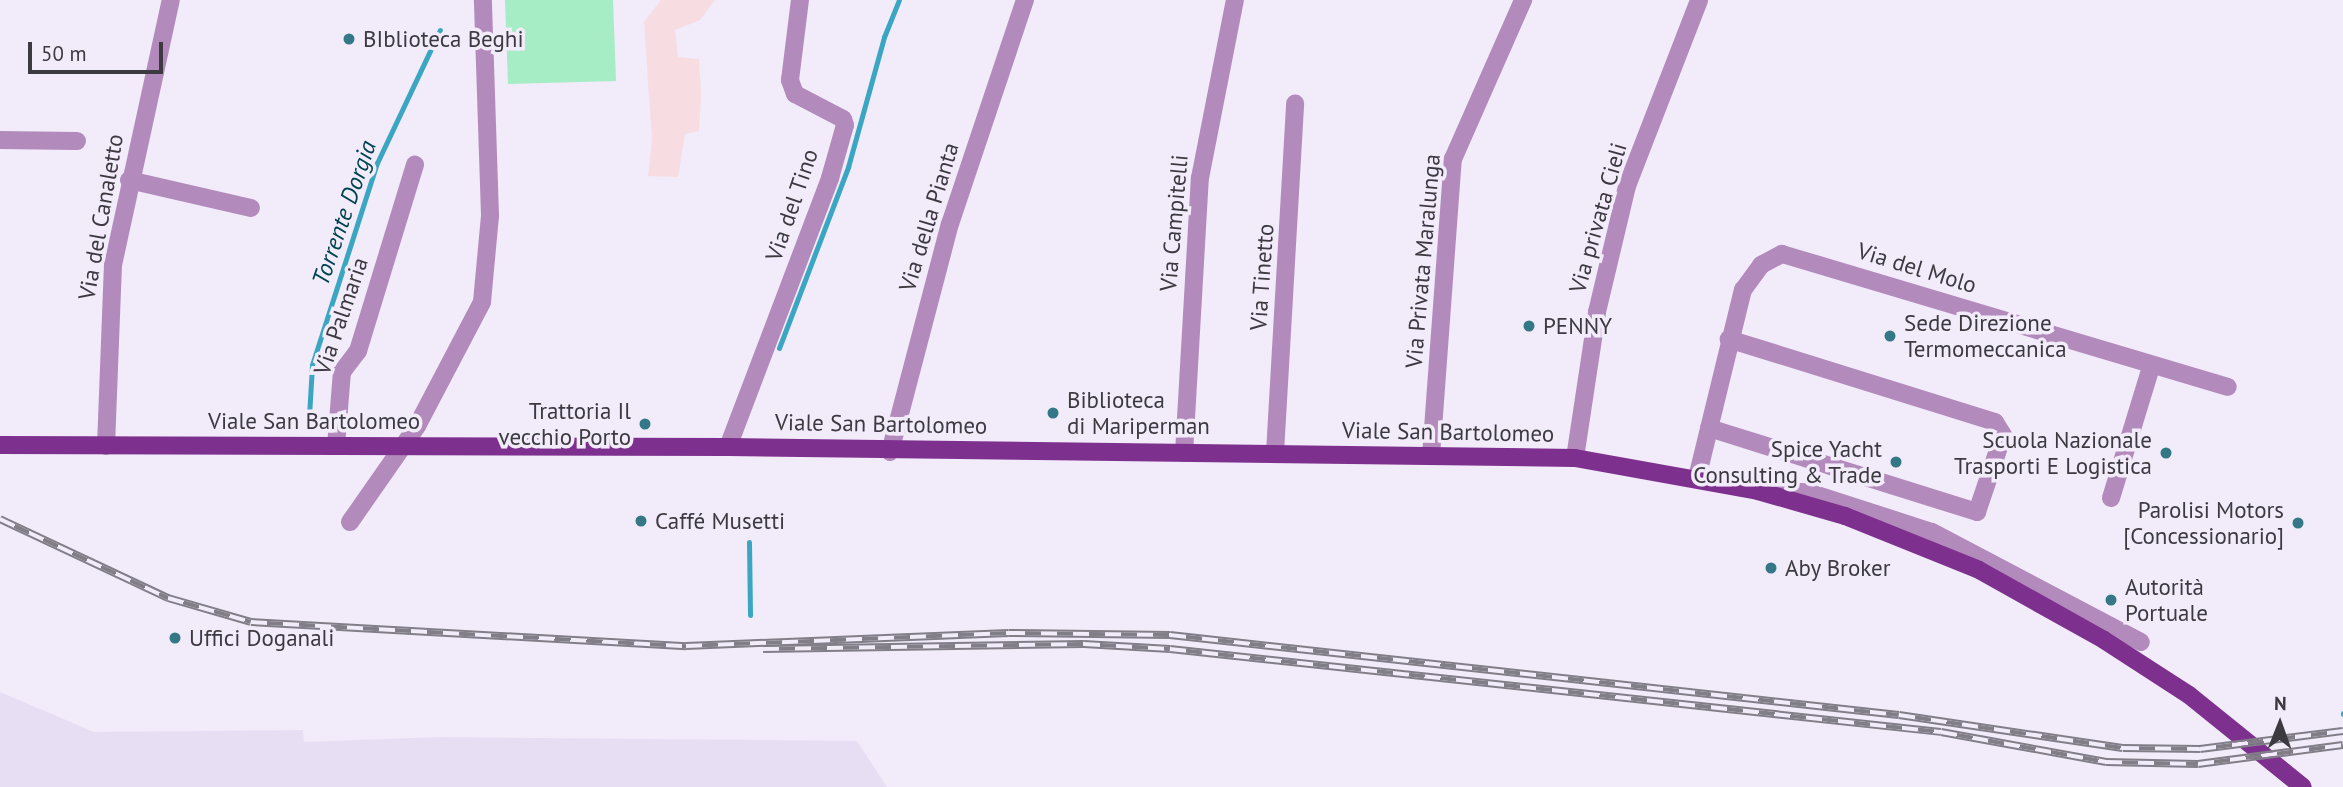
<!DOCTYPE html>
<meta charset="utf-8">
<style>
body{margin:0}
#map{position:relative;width:2343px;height:787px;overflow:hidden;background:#f1ebfa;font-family:"PT Sans",sans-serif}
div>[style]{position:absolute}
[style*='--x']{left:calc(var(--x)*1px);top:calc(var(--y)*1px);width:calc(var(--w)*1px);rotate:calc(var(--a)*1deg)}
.built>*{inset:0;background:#e7def3}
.education>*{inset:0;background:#f7dce1}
.green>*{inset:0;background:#a6ecc5}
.stream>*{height:5px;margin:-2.5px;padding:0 2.5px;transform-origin:2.5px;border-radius:2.5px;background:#3aa6c2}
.minor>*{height:18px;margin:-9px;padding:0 9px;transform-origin:9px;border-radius:9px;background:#b38abc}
.major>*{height:18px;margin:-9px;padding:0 9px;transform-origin:9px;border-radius:9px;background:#7e308e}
.rail>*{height:8px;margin-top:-4px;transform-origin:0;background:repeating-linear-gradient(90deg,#f1ebfa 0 16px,#827e88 0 32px);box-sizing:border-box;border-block:2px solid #827e88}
.dots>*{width:19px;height:19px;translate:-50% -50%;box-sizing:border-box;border:4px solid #f1ebfa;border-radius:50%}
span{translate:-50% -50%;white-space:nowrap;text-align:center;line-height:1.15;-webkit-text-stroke:7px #f1ebfa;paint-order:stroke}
.poi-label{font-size:23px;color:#3c3a40}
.left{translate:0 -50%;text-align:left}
.right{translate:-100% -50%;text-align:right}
.street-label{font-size:23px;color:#3c3a40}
.water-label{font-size:24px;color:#004351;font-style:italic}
.north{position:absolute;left:2245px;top:689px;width:70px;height:70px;-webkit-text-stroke:5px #f1ebfa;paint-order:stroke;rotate:1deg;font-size:19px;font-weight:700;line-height:28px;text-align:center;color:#3c3a40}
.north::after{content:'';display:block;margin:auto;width:24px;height:32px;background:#3c3a40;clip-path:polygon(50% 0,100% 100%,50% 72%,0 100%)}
.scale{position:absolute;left:28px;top:42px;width:135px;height:32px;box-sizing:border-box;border:4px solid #3c3a40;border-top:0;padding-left:9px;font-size:21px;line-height:24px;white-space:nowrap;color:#3c3a40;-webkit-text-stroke:5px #f1ebfa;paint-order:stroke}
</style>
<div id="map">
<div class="built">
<div style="clip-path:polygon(0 692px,94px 732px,303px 730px,304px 742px,440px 737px,857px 741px,887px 787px,0 787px)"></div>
</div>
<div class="education">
<div style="clip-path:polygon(661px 0,715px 0,700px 20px,675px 30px,678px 57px,699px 59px,701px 94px,699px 131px,685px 134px,678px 177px,648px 176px,652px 139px,644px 22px)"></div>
</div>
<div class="green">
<div style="clip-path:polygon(505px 0,613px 0,616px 81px,508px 84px)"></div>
</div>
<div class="stream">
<div style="--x:779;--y:348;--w:194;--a:-69.1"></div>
<div style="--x:848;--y:167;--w:135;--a:-74.5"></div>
<div style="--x:884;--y:37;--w:40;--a:-68"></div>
<div style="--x:309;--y:416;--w:51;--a:-86.6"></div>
<div style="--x:312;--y:365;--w:212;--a:-72.2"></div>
<div style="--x:377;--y:163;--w:147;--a:-64.7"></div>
<div style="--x:749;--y:542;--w:73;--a:89.2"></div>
<div style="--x:2343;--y:714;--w:1;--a:-90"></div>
</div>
<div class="minor">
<div style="--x:0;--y:140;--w:77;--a:0.7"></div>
<div style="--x:129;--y:180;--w:125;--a:12.9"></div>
<div style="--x:1709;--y:428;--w:281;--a:17.4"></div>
<div style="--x:1977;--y:512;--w:81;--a:-71.3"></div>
<div style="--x:2003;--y:435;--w:15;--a:-122"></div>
<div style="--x:1995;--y:422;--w:279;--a:-162.7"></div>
<div style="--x:106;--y:446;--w:181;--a:-87.8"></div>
<div style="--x:113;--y:265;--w:271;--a:-77.7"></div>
<div style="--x:336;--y:446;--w:74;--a:-85.4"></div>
<div style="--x:342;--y:372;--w:26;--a:-53"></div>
<div style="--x:358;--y:351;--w:195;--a:-73"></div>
<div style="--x:728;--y:447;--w:288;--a:-69.2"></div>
<div style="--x:830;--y:178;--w:55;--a:-74.2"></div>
<div style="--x:845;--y:125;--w:6;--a:-108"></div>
<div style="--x:843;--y:119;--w:54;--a:-152.5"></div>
<div style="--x:795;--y:94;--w:15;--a:-110"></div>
<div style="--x:790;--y:80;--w:81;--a:-82.9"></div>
<div style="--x:890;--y:452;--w:236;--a:-75.3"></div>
<div style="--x:950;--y:224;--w:236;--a:-71.5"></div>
<div style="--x:1184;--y:453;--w:275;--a:-86.7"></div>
<div style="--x:1200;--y:178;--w:181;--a:-78.9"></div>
<div style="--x:1275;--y:453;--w:350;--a:-86.7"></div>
<div style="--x:1431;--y:456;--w:298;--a:-85.8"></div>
<div style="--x:1453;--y:159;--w:174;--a:-66.2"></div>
<div style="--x:1575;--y:458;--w:148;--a:-81.4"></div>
<div style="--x:1597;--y:312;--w:130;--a:-76.6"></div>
<div style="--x:1627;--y:186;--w:199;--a:-68.8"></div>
<div style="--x:1697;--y:478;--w:194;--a:-76.3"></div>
<div style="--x:1743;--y:290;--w:31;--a:-54"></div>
<div style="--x:1761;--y:265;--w:24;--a:-28"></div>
<div style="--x:1782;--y:254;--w:465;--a:16.6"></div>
<div style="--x:1772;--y:491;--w:36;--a:2"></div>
<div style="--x:1808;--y:492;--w:130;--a:17.9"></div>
<div style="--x:1932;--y:532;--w:236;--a:27.8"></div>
<div style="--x:2111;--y:498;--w:137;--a:-73"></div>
<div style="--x:350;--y:522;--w:117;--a:-55.1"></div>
<div style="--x:417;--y:426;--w:140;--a:-62.3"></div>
<div style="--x:482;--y:302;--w:87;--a:-84.7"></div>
<div style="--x:490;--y:215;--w:215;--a:-91.9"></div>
</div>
<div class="major">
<div style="--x:0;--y:445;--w:728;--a:0.16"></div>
<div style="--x:728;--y:447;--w:847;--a:0.74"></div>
<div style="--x:1575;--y:458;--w:186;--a:10.2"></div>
<div style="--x:1758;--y:491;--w:91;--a:16"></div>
<div style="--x:1845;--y:516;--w:144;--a:21.9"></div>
<div style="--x:1979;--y:570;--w:143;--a:29.2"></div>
<div style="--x:2104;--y:640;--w:101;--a:32.9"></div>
<div style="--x:2189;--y:695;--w:146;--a:38.9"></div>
</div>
<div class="rail">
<div style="--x:0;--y:519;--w:186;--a:25.2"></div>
<div style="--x:168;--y:598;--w:86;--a:16.1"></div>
<div style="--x:251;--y:622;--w:436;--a:3.2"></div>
<div style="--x:686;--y:646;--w:323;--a:-2.3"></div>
<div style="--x:1009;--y:633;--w:161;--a:0.7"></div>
<div style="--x:1170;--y:635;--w:733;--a:6.26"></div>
<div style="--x:1899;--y:715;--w:226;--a:8.4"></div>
<div style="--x:2123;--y:748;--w:77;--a:0.7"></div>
<div style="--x:2200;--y:749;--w:144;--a:-7.2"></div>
<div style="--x:763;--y:649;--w:321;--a:-0.9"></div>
<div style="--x:1084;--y:644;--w:86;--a:3.3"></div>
<div style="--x:1170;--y:649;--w:775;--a:6.14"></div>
<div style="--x:1941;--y:732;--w:168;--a:10.3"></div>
<div style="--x:2106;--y:762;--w:92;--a:1.2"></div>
<div style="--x:2198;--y:764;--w:146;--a:-7.5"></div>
</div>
<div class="dots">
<div style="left:349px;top:39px;background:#347887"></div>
<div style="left:1529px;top:326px;background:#347887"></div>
<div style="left:1890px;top:336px;background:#347887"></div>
<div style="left:1053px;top:413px;background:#347887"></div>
<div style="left:645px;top:424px;background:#347887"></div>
<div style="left:2166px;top:453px;background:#347887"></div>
<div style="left:1896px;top:462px;background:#347887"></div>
<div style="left:641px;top:521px;background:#347887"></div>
<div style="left:2298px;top:523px;background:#347887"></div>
<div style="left:1771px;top:568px;background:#347887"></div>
<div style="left:2111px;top:600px;background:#347887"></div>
<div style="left:175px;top:638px;background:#347887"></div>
</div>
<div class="poi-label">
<span class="left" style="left:363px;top:39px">BIblioteca Beghi</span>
<span class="left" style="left:1904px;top:336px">Sede Direzione<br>Termomeccanica</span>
<span class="left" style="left:1543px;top:326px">PENNY</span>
<span class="left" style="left:1067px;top:413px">Biblioteca<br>di Mariperman</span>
<span class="right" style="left:631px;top:424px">Trattoria Il<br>vecchio Porto</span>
<span class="right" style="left:2152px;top:453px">Scuola Nazionale<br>Trasporti E Logistica</span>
<span class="right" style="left:1882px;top:462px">Spice Yacht<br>Consulting &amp; Trade</span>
<span class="right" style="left:2284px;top:523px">Parolisi Motors<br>[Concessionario]</span>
<span class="left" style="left:655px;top:521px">Caffé Musetti</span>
<span class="left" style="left:1785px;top:568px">Aby Broker</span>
<span class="left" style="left:2125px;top:600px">Autorità<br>Portuale</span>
<span class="left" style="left:189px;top:638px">Uffici Doganali</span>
</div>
<div class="street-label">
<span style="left:792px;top:205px;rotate:-71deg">Via del Tino</span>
<span style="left:101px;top:217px;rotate:-80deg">Via del Canaletto</span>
<span style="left:929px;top:217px;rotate:-73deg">Via della Pianta</span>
<span style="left:1598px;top:218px;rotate:-74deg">Via privata Cieli</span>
<span style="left:1174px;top:223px;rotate:-85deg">Via Campitelli</span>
<span style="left:1423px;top:261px;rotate:-85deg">Via Privata Maralunga</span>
<span style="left:1917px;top:268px;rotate:17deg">Via del Molo</span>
<span style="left:1262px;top:277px;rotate:-86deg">Via Tinetto</span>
<span style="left:341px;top:316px;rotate:-71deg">Via Palmaria</span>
<span style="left:314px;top:421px">Viale San Bartolomeo</span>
<span style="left:881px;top:424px;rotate:1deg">Viale San Bartolomeo</span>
<span style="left:1448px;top:432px;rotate:1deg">Viale San Bartolomeo</span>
</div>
<div class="water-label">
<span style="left:344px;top:213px;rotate:-71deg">Torrente Dorgia</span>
</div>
<div class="north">N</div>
<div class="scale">50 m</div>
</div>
